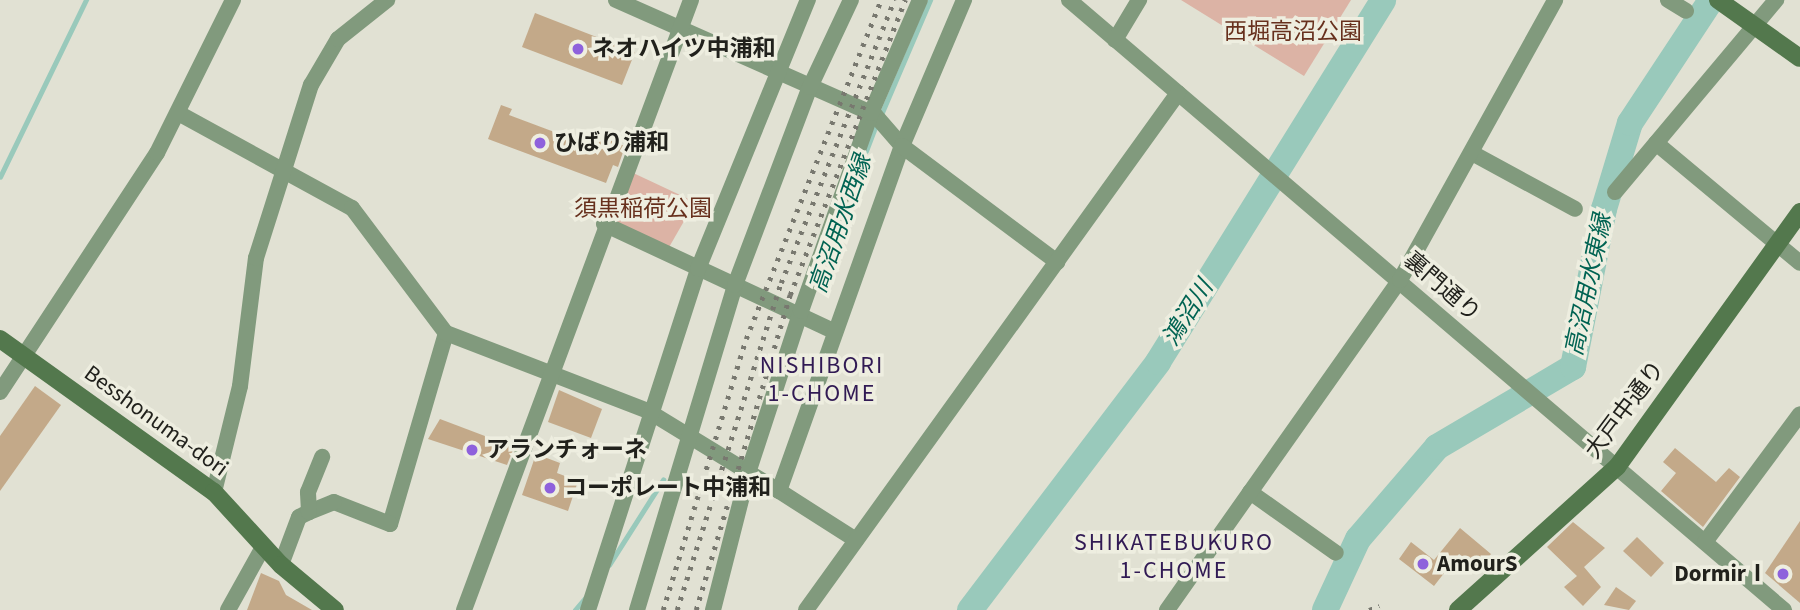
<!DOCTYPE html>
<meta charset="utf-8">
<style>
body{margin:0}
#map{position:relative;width:1800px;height:610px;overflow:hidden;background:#e1e1d3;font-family:"Source Sans 3","Noto Sans JP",sans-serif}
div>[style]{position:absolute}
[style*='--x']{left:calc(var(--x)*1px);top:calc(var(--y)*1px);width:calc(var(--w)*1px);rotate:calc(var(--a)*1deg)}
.green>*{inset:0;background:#dcb3a5}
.stream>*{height:4.5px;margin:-2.25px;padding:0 2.25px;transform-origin:2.25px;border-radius:2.25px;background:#99c9bb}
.river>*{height:26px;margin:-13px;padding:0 13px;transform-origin:13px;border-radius:13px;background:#99c9bb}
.building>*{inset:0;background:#c3a989}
.street>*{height:16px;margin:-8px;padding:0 8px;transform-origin:8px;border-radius:8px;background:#819a7d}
.secondary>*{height:18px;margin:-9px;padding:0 9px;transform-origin:9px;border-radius:9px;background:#53784d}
.rail>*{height:4.5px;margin-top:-2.25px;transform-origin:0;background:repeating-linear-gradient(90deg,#78786f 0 3.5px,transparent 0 10.5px)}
.dots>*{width:19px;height:19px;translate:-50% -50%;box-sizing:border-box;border:4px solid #eeeee0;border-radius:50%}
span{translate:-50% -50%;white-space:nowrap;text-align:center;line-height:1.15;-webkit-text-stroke:7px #eeeee0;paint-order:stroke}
.park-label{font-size:23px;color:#67301d}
.poi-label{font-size:23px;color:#21211c;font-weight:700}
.left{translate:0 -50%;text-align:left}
.right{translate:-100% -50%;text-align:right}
.street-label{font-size:23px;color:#21211c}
.water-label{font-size:24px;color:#006352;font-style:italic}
.neighbourhood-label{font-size:24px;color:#311a54;letter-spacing:2px}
</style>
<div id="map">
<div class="green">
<div style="clip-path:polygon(1181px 0,1351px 0,1304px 76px)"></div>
<div style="clip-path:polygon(629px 171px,695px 202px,668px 249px,604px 224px)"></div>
</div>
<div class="stream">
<div style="--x:881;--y:115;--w:125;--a:-66.9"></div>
<div style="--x:866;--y:151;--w:30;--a:-69"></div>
<div style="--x:0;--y:177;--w:197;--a:-64.1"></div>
<div style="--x:609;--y:565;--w:101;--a:-57.6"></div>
<div style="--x:575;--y:610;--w:16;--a:-50"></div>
</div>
<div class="river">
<div style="--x:970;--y:610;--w:311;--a:-52.8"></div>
<div style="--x:1158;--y:362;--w:426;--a:-58.1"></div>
<div style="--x:1325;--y:610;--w:78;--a:-65.1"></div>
<div style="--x:1358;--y:539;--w:121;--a:-49.3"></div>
<div style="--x:1437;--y:447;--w:158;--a:-30.5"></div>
<div style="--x:1573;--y:367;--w:161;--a:-78.9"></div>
<div style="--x:1604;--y:209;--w:90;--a:-73.2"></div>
<div style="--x:1630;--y:123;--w:147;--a:-56.6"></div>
</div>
<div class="building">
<div style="clip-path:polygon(535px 13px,635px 52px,622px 85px,522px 47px)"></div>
<div style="clip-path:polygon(501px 105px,512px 109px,509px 115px,597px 148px,601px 137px,625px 146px,618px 167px,613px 165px,606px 183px,488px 139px)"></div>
<div style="clip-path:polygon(35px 386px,61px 405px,0 491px,0 436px)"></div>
<div style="clip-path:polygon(559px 390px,602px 409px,591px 438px,548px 422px)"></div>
<div style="clip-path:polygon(440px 419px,514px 447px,507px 465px,428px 439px)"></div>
<div style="clip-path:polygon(1675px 448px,1716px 482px,1729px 468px,1740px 477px,1703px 527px,1661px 491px,1676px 473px,1663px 462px)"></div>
<div style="clip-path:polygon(536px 454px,560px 463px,557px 473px,578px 481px,568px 511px,522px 495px)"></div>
<div style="clip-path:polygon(1800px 521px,1800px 603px,1765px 573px)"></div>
<div style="clip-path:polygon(1573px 522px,1605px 548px,1584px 567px,1601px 587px,1583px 606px,1564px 587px,1577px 576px,1547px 547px)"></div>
<div style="clip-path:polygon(1460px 528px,1491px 554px,1480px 568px,1459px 554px,1434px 586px,1399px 559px,1411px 542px,1434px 560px)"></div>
<div style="clip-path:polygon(1637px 537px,1664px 563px,1651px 577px,1623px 551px)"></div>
<div style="clip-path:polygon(261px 573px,279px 581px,286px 595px,312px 610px,247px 610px)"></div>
<div style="clip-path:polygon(1616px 587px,1636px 601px,1629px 610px,1604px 605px)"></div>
</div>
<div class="street">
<div style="--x:616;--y:0;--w:283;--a:23.9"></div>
<div style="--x:875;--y:115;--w:41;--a:48.9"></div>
<div style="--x:902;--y:146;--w:159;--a:-67"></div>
<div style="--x:1069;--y:0;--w:940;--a:40.47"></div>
<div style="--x:1668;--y:0;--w:21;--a:31"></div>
<div style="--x:1115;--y:40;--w:47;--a:-59"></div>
<div style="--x:180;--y:114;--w:196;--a:28.7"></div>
<div style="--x:352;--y:208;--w:156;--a:53.1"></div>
<div style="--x:446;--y:333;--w:199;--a:106.3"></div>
<div style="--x:390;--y:524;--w:60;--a:-158.6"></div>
<div style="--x:334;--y:502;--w:27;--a:158"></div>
<div style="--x:309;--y:512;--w:11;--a:153"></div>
<div style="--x:299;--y:517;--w:51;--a:110.6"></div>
<div style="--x:1656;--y:143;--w:187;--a:39.8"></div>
<div style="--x:1472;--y:153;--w:117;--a:28.5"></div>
<div style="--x:1615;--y:192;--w:251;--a:-50"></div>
<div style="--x:604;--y:224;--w:253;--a:25"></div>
<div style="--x:446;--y:333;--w:217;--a:21.1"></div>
<div style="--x:648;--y:411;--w:153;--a:31.4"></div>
<div style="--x:0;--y:392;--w:286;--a:-56.7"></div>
<div style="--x:157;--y:153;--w:171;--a:-63.6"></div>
<div style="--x:214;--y:492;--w:109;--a:-76.2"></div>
<div style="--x:240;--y:386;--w:129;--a:-82.9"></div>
<div style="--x:256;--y:258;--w:182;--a:-72.4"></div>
<div style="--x:311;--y:85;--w:53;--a:-59.6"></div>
<div style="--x:338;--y:39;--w:63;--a:-38.5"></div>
<div style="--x:1250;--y:492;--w:105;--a:35.3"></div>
<div style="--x:309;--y:512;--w:20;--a:-93"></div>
<div style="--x:308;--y:492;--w:38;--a:-68"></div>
<div style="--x:856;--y:540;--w:91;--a:-147.5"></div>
<div style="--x:779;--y:491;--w:366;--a:-70.4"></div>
<div style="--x:902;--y:146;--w:194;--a:36.8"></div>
<div style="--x:1705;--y:542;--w:159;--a:-53.4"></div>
<div style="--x:228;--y:610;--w:72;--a:-60.9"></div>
<div style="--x:464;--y:610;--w:651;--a:-69.59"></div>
<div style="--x:588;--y:610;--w:358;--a:-72.1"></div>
<div style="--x:698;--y:269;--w:291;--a:-67.8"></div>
<div style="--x:637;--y:610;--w:339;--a:-73.2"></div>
<div style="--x:735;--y:285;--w:212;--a:-69.3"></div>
<div style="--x:810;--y:87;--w:96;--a:-64.8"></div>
<div style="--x:713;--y:610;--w:141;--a:-75.7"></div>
<div style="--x:748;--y:473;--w:170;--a:-71.9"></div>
<div style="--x:801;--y:311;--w:210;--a:-70.5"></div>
<div style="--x:871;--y:113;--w:123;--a:-66.6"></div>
<div style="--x:806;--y:610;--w:637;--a:-54.26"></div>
<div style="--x:1167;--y:610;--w:404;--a:-54.8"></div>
<div style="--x:1400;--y:280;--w:320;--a:-61"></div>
</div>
<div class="secondary">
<div style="--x:1718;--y:0;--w:100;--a:35.3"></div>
<div style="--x:0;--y:339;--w:263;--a:35.6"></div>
<div style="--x:214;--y:492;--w:99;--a:47.5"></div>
<div style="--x:281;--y:565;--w:70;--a:39.8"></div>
<div style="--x:1458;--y:610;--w:214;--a:-42"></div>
<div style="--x:1617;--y:467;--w:314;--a:-54.3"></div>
</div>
<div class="rail">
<div style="--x:663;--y:610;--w:283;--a:-73"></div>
<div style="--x:746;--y:339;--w:365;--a:-68.3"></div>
<div style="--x:677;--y:610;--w:343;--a:-72.4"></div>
<div style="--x:781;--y:283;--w:305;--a:-68.2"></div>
<div style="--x:696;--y:610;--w:329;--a:-73.4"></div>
<div style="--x:790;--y:295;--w:317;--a:-68.7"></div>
<div style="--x:1369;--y:610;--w:11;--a:-22"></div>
</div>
<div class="dots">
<div style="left:578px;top:49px;background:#8e61dc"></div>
<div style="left:540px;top:143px;background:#8e61dc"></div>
<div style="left:472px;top:450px;background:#8e61dc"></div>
<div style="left:550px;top:488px;background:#8e61dc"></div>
<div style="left:1423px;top:564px;background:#8e61dc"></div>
<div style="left:1783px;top:574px;background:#8e61dc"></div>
</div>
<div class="park-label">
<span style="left:1293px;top:32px">西堀高沼公園</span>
<span style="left:643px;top:209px">須黒稲荷公園</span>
</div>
<div class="poi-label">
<span class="left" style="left:592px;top:49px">ネオハイツ中浦和</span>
<span class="left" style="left:554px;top:143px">ひばり浦和</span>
<span class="left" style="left:486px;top:450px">アランチォーネ</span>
<span class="left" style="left:564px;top:488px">コーポレート中浦和</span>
<span class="left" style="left:1437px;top:564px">AmourS</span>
<span class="right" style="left:1769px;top:574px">DormirⅠ</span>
</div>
<div class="street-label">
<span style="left:1442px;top:287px;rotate:41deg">裏門通り</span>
<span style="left:1625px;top:410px;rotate:-53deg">大戸中通り</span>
<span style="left:156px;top:421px;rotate:36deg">Besshonuma-dori</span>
</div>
<div class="water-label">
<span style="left:841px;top:224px;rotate:-71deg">高沼用水西縁</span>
<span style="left:1589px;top:285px;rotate:-78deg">高沼用水東縁</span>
<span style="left:1188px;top:313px;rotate:-58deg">鴻沼川</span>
</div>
<div class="neighbourhood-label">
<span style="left:822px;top:380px">NISHIBORI<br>1-CHOME</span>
<span style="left:1174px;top:557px">SHIKATEBUKURO<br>1-CHOME</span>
</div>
</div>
